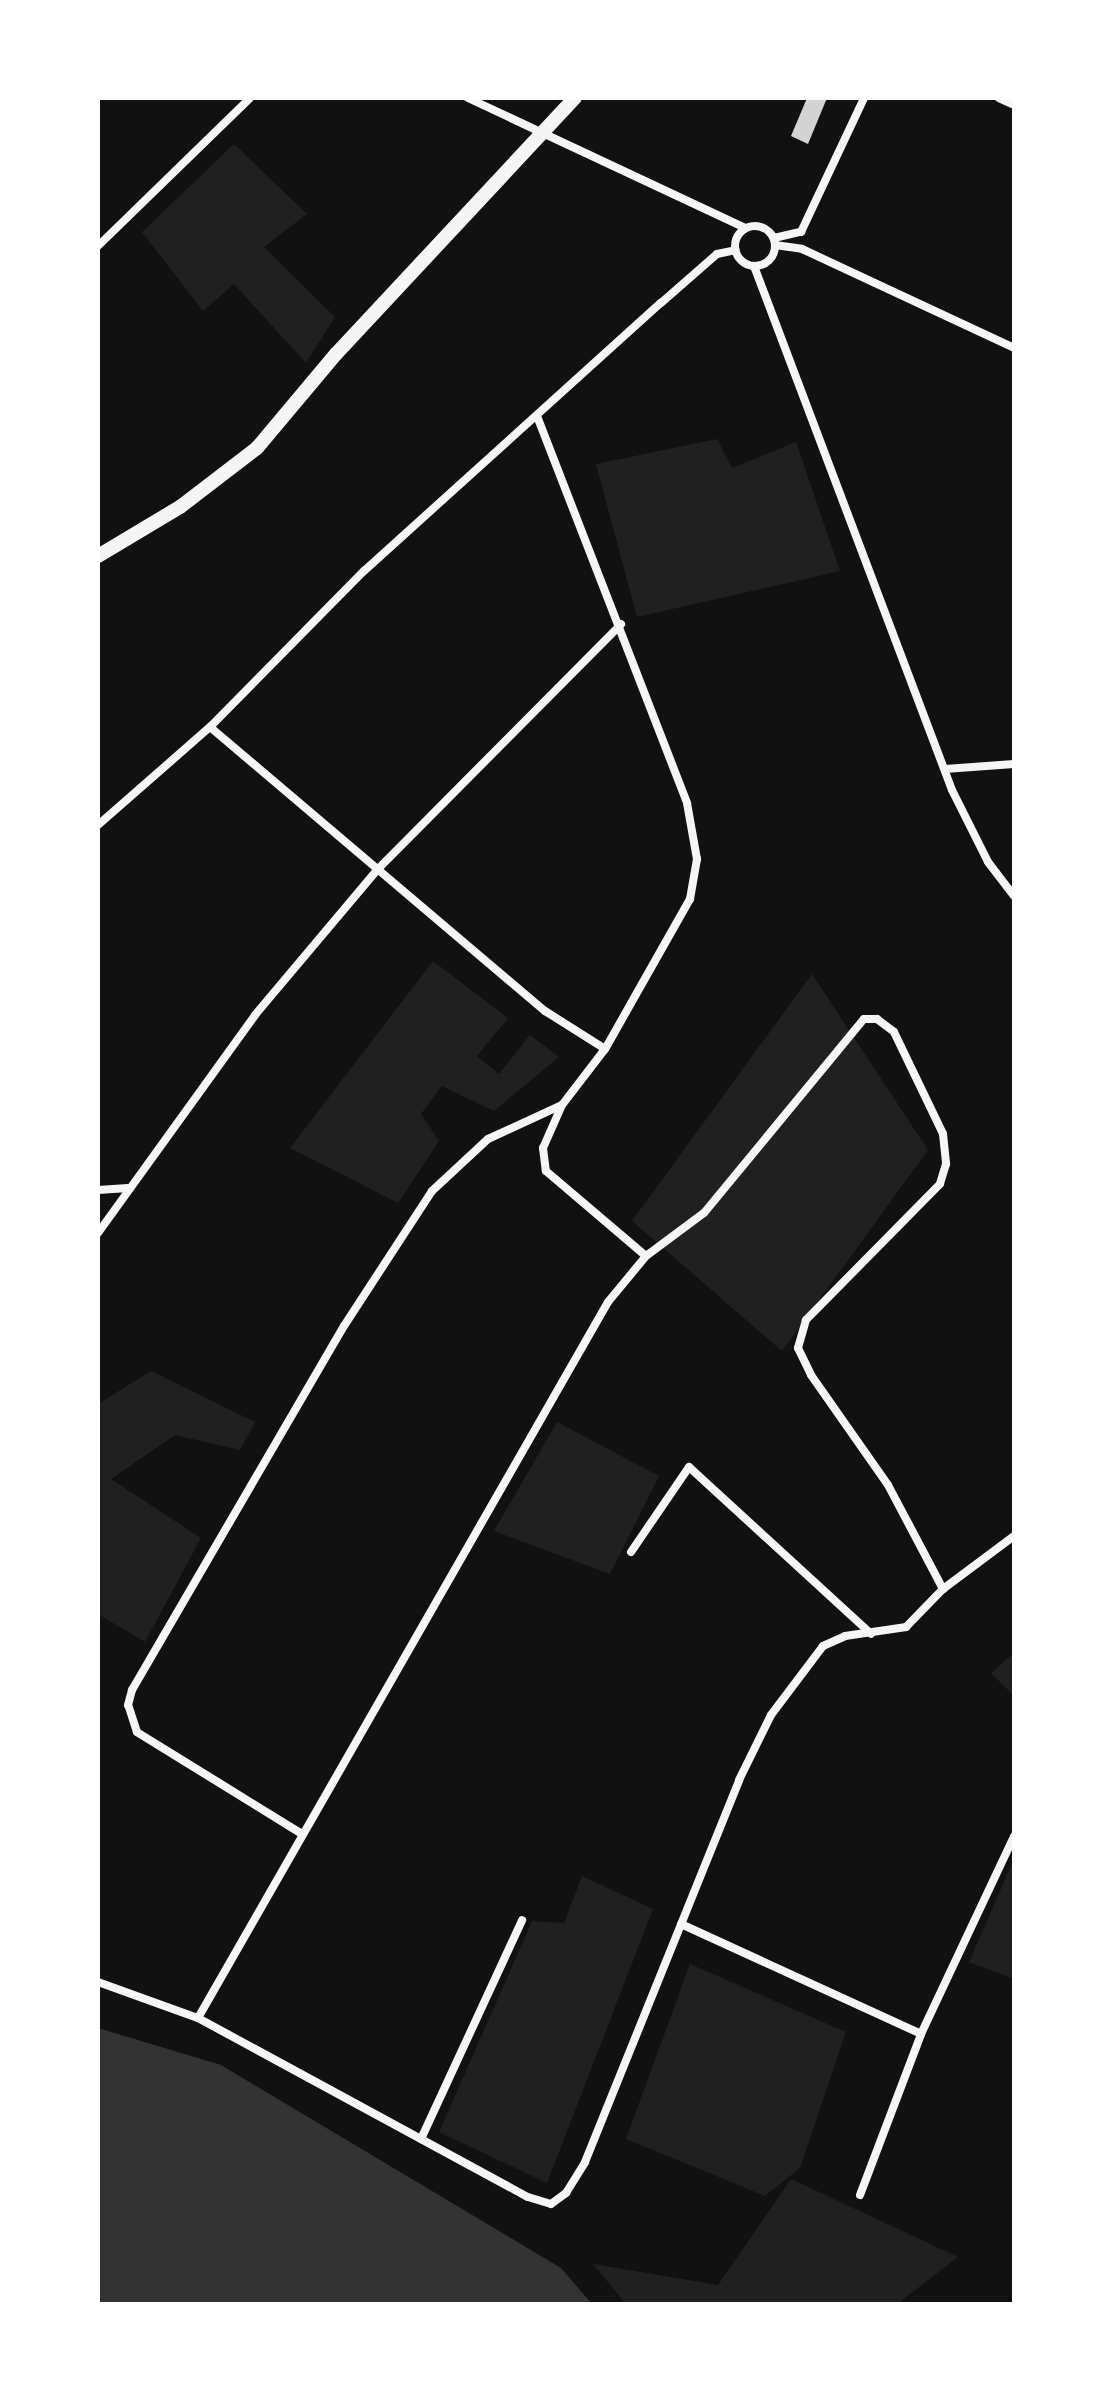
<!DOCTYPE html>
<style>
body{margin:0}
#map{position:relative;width:1112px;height:2402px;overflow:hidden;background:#111;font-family:Inter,sans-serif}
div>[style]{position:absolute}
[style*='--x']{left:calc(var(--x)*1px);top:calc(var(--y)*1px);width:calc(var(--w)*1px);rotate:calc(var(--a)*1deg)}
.green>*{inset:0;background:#202020}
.water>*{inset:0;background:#333}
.building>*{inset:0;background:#d3d3d3}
.minor>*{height:8px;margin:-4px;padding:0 4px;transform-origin:4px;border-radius:4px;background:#f5f5f5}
.minor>.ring{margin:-4px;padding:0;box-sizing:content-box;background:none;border:8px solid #f5f5f5;border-radius:50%}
.secondary>*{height:14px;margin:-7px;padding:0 7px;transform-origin:7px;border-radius:7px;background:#f5f5f5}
span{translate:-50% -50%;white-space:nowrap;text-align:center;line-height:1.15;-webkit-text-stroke:6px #fff;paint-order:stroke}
.frame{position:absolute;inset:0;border:100px solid #fff;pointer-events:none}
</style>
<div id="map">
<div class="green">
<div style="clip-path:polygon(234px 144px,307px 214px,264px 247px,335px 317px,306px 363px,234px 284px,203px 311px,142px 232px)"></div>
<div style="clip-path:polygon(717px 439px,732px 468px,796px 442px,840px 571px,637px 617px,596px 464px)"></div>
<div style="clip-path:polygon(433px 961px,508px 1018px,477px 1056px,499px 1074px,530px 1035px,559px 1057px,494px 1111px,442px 1086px,421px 1114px,439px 1141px,398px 1203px,290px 1148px)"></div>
<div style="clip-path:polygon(812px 974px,928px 1150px,782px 1351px,632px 1221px)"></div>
<div style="clip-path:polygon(151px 1371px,255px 1422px,240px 1450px,175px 1435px,111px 1479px,201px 1538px,145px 1642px,98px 1614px,98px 1404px)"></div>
<div style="clip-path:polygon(557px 1422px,659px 1476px,610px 1574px,494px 1531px)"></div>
<div style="clip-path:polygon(1014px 1653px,1014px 1696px,991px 1673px)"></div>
<div style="clip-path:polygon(1014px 1859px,1014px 1979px,969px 1962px)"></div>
<div style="clip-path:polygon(582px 1876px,653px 1909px,547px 2183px,439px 2132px,532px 1921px,564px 1923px)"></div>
<div style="clip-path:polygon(690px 1964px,846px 2032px,800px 2168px,765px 2196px,626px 2139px)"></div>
<div style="clip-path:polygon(791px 2179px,958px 2257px,897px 2304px,626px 2304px,593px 2264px,718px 2285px)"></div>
</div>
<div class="water">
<div style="clip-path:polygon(98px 2028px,221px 2065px,561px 2268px,592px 2304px,98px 2304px)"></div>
</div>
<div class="building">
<div style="clip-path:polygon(807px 98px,827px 98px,808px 144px,791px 136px)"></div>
</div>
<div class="minor">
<div style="--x:468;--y:98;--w:306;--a:25.1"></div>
<div style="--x:999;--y:98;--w:17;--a:25"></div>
<div class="ring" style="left:735px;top:226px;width:32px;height:32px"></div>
<div style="--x:774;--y:238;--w:28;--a:-13"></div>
<div style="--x:801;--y:232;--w:148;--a:-64.8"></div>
<div style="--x:775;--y:245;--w:27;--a:8"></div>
<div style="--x:802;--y:249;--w:234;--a:25"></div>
<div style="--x:98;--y:246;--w:212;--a:-44.2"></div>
<div style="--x:754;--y:266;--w:560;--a:69.3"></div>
<div style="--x:952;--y:790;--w:80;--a:63.4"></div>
<div style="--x:988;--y:862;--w:43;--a:52.6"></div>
<div style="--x:537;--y:416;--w:415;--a:68.8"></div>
<div style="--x:687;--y:803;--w:57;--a:79.9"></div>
<div style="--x:697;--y:859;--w:41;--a:99.9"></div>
<div style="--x:690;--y:899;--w:172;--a:119.5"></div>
<div style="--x:605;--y:1049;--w:71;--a:127.5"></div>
<div style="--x:562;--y:1105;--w:47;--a:113.8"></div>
<div style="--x:543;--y:1148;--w:23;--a:83"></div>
<div style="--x:546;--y:1171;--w:131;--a:40.4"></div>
<div style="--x:210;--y:727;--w:439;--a:40.3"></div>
<div style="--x:545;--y:1011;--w:71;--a:32.3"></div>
<div style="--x:945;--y:769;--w:69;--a:-4.1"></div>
<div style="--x:98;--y:825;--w:149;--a:-41.2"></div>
<div style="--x:210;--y:727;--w:219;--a:-45.4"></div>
<div style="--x:364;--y:571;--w:400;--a:-42.1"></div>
<div style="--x:661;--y:303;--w:74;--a:-41.2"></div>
<div style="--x:717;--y:254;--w:19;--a:-12"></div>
<div style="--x:98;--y:1190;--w:30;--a:-4"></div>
<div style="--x:98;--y:1233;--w:269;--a:-54.2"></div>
<div style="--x:255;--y:1015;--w:191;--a:-49.9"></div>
<div style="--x:378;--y:869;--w:345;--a:-45.2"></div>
<div style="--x:631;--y:1552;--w:103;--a:-55.7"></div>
<div style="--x:689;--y:1467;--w:247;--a:42.5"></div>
<div style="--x:302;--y:1834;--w:194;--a:-148.3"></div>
<div style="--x:137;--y:1732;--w:28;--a:-108"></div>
<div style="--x:128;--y:1705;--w:16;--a:-75"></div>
<div style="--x:132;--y:1690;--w:421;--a:-59.8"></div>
<div style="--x:344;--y:1326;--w:161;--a:-56.9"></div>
<div style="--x:432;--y:1191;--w:76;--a:-42.9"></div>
<div style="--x:488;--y:1139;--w:81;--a:-24.7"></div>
<div style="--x:681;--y:1924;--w:264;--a:24.6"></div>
<div style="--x:98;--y:1982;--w:106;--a:19.8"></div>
<div style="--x:198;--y:2018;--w:375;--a:28.5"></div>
<div style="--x:528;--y:2197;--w:24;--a:17"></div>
<div style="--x:551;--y:2204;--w:19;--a:-36"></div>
<div style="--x:566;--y:2193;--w:36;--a:-58"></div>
<div style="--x:585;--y:2162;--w:412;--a:-68"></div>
<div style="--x:739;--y:1780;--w:72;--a:-63.8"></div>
<div style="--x:771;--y:1715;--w:86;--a:-53"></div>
<div style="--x:823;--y:1646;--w:24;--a:-24"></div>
<div style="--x:845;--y:1636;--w:62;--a:-8.4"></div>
<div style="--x:906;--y:1627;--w:53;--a:-45.8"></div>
<div style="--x:943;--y:1589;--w:89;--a:-36.7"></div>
<div style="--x:198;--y:2018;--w:825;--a:-60.2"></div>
<div style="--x:608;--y:1302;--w:60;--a:-50.4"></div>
<div style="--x:646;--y:1256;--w:72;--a:-36.6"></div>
<div style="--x:704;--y:1213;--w:251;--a:-50.5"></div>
<div style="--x:864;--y:1019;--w:13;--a:0"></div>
<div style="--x:877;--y:1019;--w:21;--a:37"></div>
<div style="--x:894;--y:1032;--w:113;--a:64.3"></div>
<div style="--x:943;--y:1134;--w:30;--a:84"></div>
<div style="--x:946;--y:1164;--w:21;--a:107"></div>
<div style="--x:940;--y:1184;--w:191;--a:134.6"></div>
<div style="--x:806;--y:1320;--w:29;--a:106"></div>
<div style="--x:798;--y:1348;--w:30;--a:64"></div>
<div style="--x:811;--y:1375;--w:134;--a:55"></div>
<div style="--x:888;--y:1485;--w:118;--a:62.1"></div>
<div style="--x:421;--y:2139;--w:241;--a:-65.2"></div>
<div style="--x:860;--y:2195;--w:172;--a:-69.2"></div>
<div style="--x:921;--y:2034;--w:219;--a:-64.8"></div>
</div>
<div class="secondary">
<div style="--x:98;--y:556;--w:96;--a:-30.9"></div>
<div style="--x:180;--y:507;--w:97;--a:-37.5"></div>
<div style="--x:257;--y:448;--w:123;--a:-50"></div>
<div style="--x:336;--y:354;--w:350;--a:-47"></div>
</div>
<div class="frame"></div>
</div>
